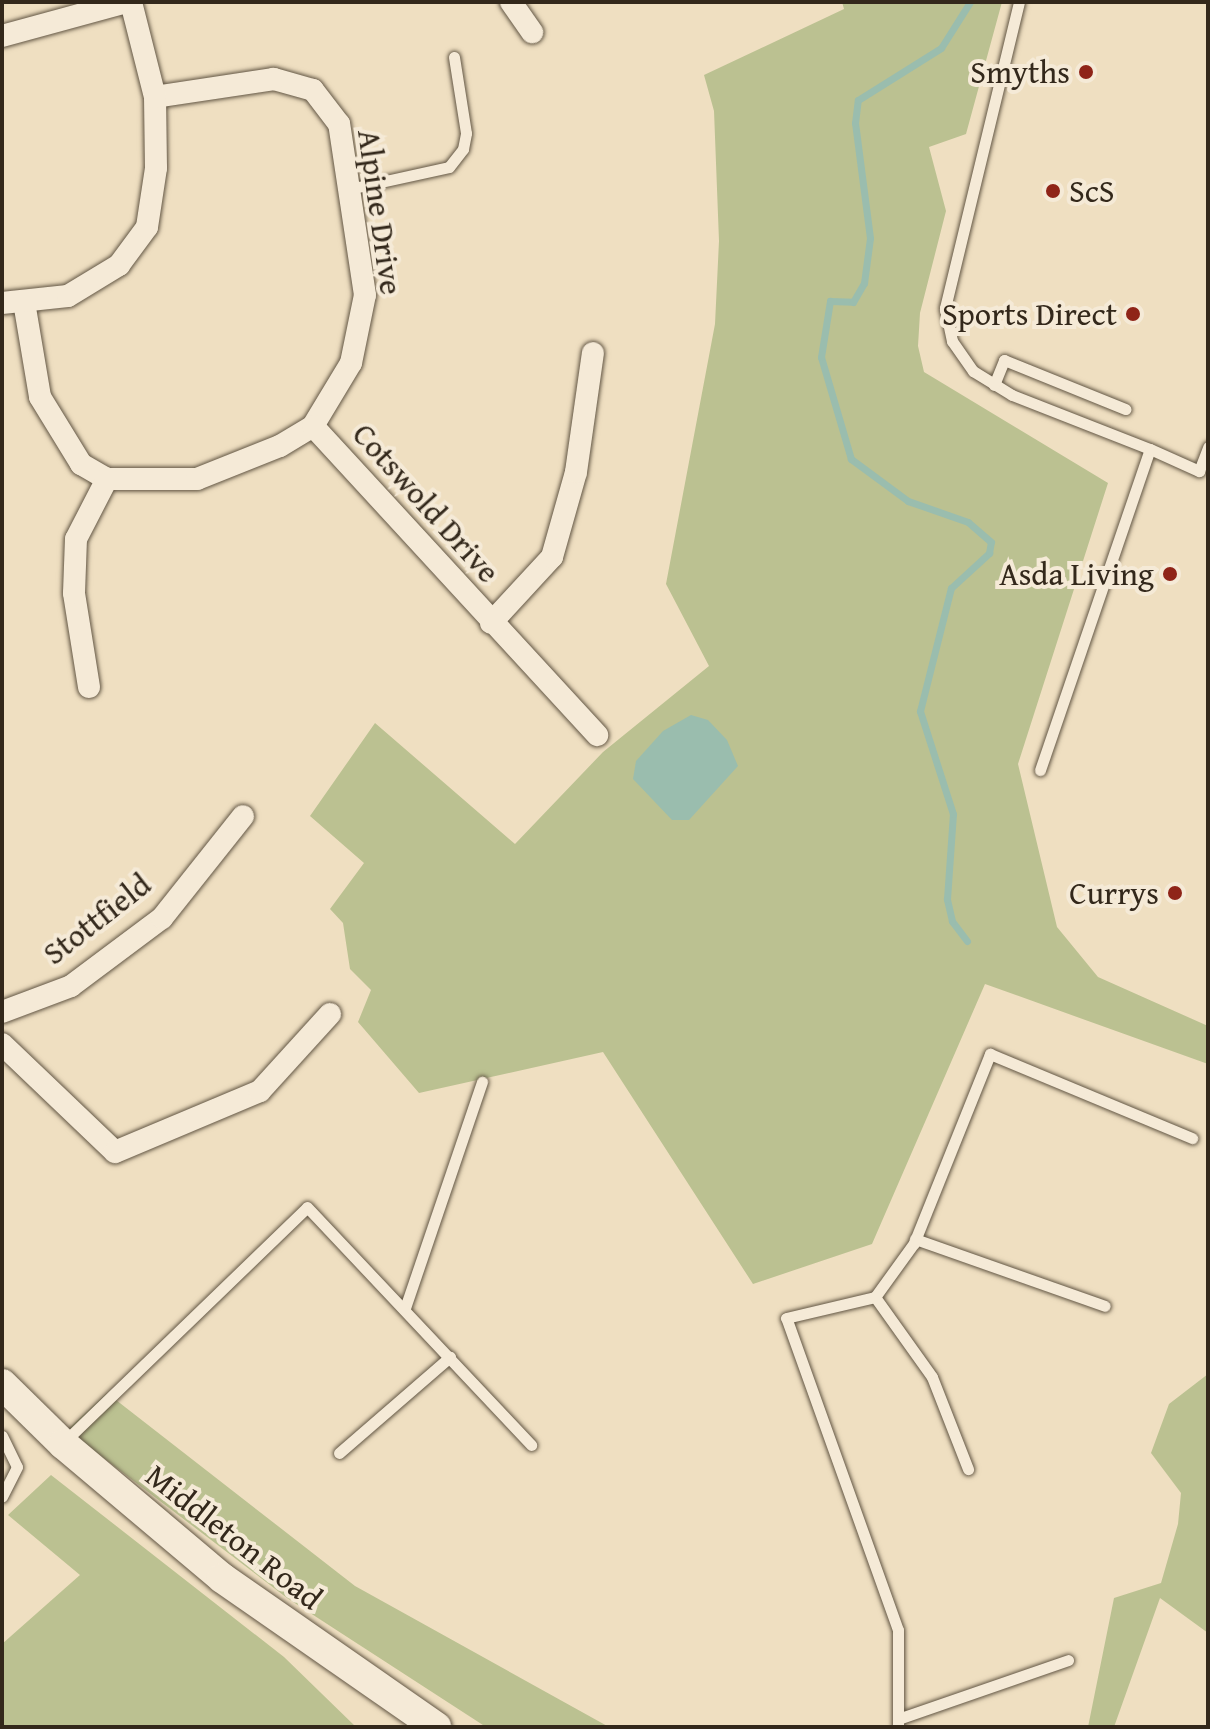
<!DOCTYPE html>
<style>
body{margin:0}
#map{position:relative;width:1210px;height:1729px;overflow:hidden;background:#efdfc1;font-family:"Gentium Book Plus",serif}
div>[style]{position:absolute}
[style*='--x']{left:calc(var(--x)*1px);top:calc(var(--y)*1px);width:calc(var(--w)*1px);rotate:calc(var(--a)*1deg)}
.green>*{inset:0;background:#bbc191}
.water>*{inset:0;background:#9abdae}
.stream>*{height:7px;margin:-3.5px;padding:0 3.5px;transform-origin:3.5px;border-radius:3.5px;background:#9abdae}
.roads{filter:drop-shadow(0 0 2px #625644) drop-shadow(0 0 2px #625644)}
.service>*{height:11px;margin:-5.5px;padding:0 5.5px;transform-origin:5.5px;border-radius:5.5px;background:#f5ead7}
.minor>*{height:22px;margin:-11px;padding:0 11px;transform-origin:11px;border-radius:11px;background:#f5ead7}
.secondary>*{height:30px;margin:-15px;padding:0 15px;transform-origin:15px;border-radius:15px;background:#f5ead7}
.dots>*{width:22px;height:22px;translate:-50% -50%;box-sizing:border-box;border:4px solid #f5ead7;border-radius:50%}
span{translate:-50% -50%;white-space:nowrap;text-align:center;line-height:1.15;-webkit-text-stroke:8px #f5ead7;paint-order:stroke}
.poi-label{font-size:32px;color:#33281b}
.right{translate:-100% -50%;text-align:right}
.left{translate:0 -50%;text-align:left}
.street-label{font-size:32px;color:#33281b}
.frame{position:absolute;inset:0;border:4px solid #33281b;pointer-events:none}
</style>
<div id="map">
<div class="green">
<div style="clip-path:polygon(842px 2px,1002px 2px,966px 134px,929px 147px,946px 211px,920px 313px,918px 346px,924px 372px,1108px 483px,1018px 764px,1057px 927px,1098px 977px,1208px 1026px,1208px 1064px,985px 984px,872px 1244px,753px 1284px,603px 1052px,419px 1093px,358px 1022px,371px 990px,350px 969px,343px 923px,330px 909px,364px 863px,310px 816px,375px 723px,515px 844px,603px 752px,709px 666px,666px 584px,715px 324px,719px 241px,714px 111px,704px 75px,844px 9px)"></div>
<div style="clip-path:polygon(1208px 1374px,1208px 1633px,1160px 1598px,1114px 1727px,1088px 1727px,1114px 1598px,1161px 1583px,1178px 1524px,1181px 1493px,1151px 1453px,1169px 1404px)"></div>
<div style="clip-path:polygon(107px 1393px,355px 1586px,609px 1727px,486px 1727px,287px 1598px,67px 1430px)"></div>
<div style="clip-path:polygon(51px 1475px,284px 1657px,356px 1727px,2px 1727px,2px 1644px,80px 1575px,8px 1515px)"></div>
</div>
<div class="water">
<div style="clip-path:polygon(691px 715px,708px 720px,727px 740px,738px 766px,689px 820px,672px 820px,633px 779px,636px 761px,663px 731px)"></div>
</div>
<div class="stream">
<div style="--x:967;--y:941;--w:25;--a:-127"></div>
<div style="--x:952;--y:921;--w:23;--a:-103"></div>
<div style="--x:947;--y:899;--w:85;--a:-86"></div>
<div style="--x:953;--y:814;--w:108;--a:-107.8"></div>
<div style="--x:920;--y:711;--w:127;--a:-75.9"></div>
<div style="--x:951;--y:588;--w:52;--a:-42.6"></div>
<div style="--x:989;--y:553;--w:11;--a:-80"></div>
<div style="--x:991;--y:542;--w:30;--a:-139"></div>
<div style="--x:968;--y:522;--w:64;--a:-160.7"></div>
<div style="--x:908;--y:501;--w:71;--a:-143.6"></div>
<div style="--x:851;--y:459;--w:106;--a:-106.4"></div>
<div style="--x:821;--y:357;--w:57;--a:-80.9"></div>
<div style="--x:830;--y:301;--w:23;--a:2"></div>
<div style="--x:853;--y:302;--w:22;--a:-60"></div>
<div style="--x:864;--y:283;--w:45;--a:-82.4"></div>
<div style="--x:870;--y:238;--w:116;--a:-97.4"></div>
<div style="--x:855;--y:123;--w:23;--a:-83"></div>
<div style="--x:858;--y:100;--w:98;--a:-32.1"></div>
<div style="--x:941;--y:48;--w:54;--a:-57.8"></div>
</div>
<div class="roads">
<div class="service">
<div style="--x:1019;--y:2;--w:315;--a:103.6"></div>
<div style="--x:945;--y:308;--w:34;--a:78"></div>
<div style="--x:952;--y:341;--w:37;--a:55"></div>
<div style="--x:973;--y:371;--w:46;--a:31.6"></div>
<div style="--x:1012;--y:395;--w:148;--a:21.4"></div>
<div style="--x:349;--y:189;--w:102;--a:-12.4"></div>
<div style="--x:449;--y:167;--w:23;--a:-52"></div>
<div style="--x:463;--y:149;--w:16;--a:-79"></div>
<div style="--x:466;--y:133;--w:77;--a:-99"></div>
<div style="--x:994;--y:385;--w:27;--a:-68"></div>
<div style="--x:1004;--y:360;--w:131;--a:22"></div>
<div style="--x:1040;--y:770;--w:339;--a:-71.1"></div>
<div style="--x:1150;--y:449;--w:54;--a:24.2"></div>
<div style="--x:1199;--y:471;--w:26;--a:-69"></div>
<div style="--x:915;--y:1239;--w:201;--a:19.4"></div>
<div style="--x:875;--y:1297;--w:98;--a:54.5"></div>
<div style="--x:932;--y:1377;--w:99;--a:68.6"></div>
<div style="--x:405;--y:1308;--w:239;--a:-71.2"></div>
<div style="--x:2;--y:1436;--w:34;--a:64"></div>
<div style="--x:17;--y:1467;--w:33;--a:117"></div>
<div style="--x:63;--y:1443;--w:339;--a:-44"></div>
<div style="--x:307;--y:1207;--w:327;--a:46.7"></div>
<div style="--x:339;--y:1453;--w:147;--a:-40.9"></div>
<div style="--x:898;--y:1719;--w:180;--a:-19.1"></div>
<div style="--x:898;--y:1727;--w:97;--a:-90"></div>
<div style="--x:898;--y:1630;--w:331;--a:-109.7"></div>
<div style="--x:786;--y:1318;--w:91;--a:-13.3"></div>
<div style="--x:875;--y:1297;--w:67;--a:-54.2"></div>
<div style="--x:914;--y:1243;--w:204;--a:-68.1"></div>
<div style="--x:990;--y:1054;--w:219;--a:22.6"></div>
</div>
<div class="minor">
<div style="--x:511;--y:2;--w:37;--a:55"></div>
<div style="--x:2;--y:36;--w:129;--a:-15.3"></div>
<div style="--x:24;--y:302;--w:96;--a:80.4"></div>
<div style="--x:40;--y:397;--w:79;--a:58.5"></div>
<div style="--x:81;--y:464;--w:30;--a:30"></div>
<div style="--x:107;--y:479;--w:90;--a:0"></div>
<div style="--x:197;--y:479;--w:89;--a:-21.7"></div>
<div style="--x:280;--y:446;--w:39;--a:-31"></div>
<div style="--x:313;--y:426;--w:74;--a:-58.9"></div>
<div style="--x:351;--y:363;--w:69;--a:-78.4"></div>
<div style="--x:365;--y:295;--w:173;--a:-98.6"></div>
<div style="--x:339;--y:124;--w:43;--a:-127.4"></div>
<div style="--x:313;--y:90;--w:41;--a:-164.2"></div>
<div style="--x:274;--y:79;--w:120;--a:171.4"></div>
<div style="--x:2;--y:303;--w:66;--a:-6.1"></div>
<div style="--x:68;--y:296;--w:60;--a:-31.3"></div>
<div style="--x:119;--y:265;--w:47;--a:-53.6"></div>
<div style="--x:147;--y:227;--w:60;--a:-81.3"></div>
<div style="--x:156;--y:168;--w:71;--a:-90.8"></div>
<div style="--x:155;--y:97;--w:98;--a:-104.2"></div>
<div style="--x:313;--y:426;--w:420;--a:47.4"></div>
<div style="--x:491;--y:623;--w:90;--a:-47.3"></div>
<div style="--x:552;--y:557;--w:88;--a:-74.2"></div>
<div style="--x:576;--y:472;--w:120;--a:-81.9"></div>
<div style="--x:89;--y:687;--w:95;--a:-99.1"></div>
<div style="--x:74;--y:593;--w:54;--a:-87.9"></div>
<div style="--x:76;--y:539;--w:68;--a:-62.7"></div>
<div style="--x:2;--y:1012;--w:74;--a:-20.6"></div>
<div style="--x:71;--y:986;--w:114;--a:-36.8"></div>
<div style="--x:162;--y:918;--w:130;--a:-51.5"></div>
<div style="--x:2;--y:1044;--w:156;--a:43.7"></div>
<div style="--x:115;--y:1152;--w:157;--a:-22.8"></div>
<div style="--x:260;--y:1091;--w:104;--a:-47.7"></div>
</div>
<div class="secondary">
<div style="--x:2;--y:1384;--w:86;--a:44.5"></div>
<div style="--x:63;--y:1444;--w:208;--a:40.1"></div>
<div style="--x:222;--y:1578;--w:261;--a:34.8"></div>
</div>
</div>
<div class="dots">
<div style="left:1086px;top:72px;background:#8f2418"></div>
<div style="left:1053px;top:191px;background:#8f2418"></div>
<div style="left:1133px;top:314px;background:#8f2418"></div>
<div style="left:1170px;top:574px;background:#8f2418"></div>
<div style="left:1175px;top:893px;background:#8f2418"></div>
</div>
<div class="poi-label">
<span class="right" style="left:1070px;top:72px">Smyths</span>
<span class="left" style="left:1069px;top:191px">ScS</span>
<span class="right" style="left:1117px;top:314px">Sports Direct</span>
<span class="right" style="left:1154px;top:574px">Asda Living</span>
<span class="right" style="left:1159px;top:893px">Currys</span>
</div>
<div class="street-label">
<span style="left:380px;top:212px;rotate:82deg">Alpine Drive</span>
<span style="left:426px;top:503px;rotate:48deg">Cotswold Drive</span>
<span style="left:97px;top:919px;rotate:-38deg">Stottfield</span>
<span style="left:234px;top:1537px;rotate:38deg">Middleton Road</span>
</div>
<div class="frame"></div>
</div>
